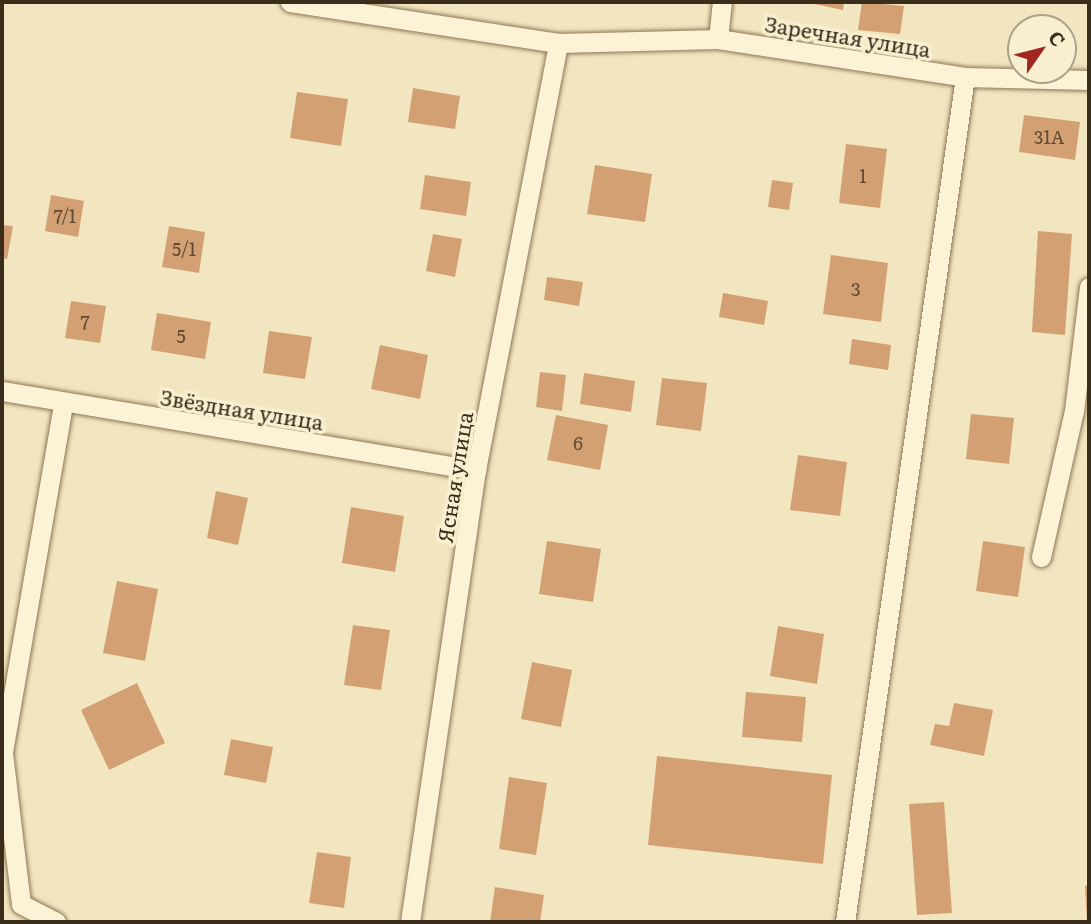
<!DOCTYPE html>
<meta charset="utf-8">
<style>
body{margin:0}
#map{position:relative;width:1091px;height:924px;overflow:hidden;background:#f2e6c0;font-family:Literata,serif}
div>[style]{position:absolute}
[style*='--x']{left:calc(var(--x)*1px);top:calc(var(--y)*1px);width:calc(var(--w)*1px);rotate:calc(var(--a)*1deg)}
.building>*{inset:0;background:#d3a073}
.roads{filter:drop-shadow(0 0 2px #8d7656) drop-shadow(0 0 2px #8d7656)}
.street>*{height:19px;margin:-9.5px;padding:0 9.5px;transform-origin:9.5px;border-radius:9.5px;background:#fcf2d5}
span{translate:-50% -50%;white-space:nowrap;text-align:center;line-height:1.15;-webkit-text-stroke:7px #f8efd1;paint-order:stroke}
.number-label{font-size:18px;color:#614a32}
.number-label span{-webkit-text-stroke-width:0}
.street-label{font-size:21px;color:#3b2d1c}
.frame{position:absolute;inset:0;border:4px solid #3b2d1c;pointer-events:none}
.north{position:absolute;left:1007px;top:14px;width:70px;height:70px;box-sizing:border-box;background:#f8efd1;border:2px solid #aca189;border-radius:50%;rotate:55deg;font-size:19px;font-weight:700;line-height:28px;text-align:center;color:#3b2d1c}
.north::after{content:'';display:block;margin:auto;width:24px;height:32px;background:#a12721;clip-path:polygon(50% 0,100% 100%,50% 72%,0 100%)}
</style>
<div id="map">
<div class="building">
<div style="clip-path:polygon(805px 2px,844px 2px,843px 10px)"></div>
<div style="clip-path:polygon(862px 2px,904px 6px,900px 34px,858px 30px)"></div>
<div style="clip-path:polygon(413px 88px,460px 96px,455px 129px,408px 122px)"></div>
<div style="clip-path:polygon(297px 92px,348px 99px,341px 146px,290px 138px)"></div>
<div style="clip-path:polygon(1024px 115px,1080px 122px,1075px 160px,1019px 152px)"></div>
<div style="clip-path:polygon(846px 144px,887px 149px,880px 208px,839px 203px)"></div>
<div style="clip-path:polygon(595px 165px,652px 174px,645px 222px,587px 214px)"></div>
<div style="clip-path:polygon(425px 175px,471px 182px,466px 216px,420px 209px)"></div>
<div style="clip-path:polygon(772px 180px,793px 183px,789px 210px,768px 207px)"></div>
<div style="clip-path:polygon(51px 195px,84px 201px,78px 237px,45px 231px)"></div>
<div style="clip-path:polygon(2px 225px,13px 226px,7px 259px,2px 258px)"></div>
<div style="clip-path:polygon(169px 226px,205px 232px,199px 273px,162px 267px)"></div>
<div style="clip-path:polygon(1038px 231px,1072px 234px,1065px 335px,1032px 332px)"></div>
<div style="clip-path:polygon(433px 234px,462px 239px,455px 277px,426px 271px)"></div>
<div style="clip-path:polygon(831px 255px,888px 263px,881px 322px,823px 314px)"></div>
<div style="clip-path:polygon(547px 277px,583px 282px,579px 306px,544px 300px)"></div>
<div style="clip-path:polygon(723px 293px,768px 301px,764px 325px,719px 317px)"></div>
<div style="clip-path:polygon(71px 301px,106px 306px,100px 343px,65px 338px)"></div>
<div style="clip-path:polygon(157px 313px,211px 322px,205px 359px,151px 350px)"></div>
<div style="clip-path:polygon(269px 331px,312px 337px,305px 379px,263px 373px)"></div>
<div style="clip-path:polygon(852px 339px,891px 345px,888px 370px,849px 364px)"></div>
<div style="clip-path:polygon(380px 345px,428px 355px,420px 399px,371px 389px)"></div>
<div style="clip-path:polygon(540px 372px,566px 375px,562px 411px,536px 407px)"></div>
<div style="clip-path:polygon(584px 373px,635px 381px,631px 412px,580px 404px)"></div>
<div style="clip-path:polygon(662px 378px,707px 383px,701px 431px,656px 425px)"></div>
<div style="clip-path:polygon(971px 414px,1014px 418px,1009px 464px,966px 459px)"></div>
<div style="clip-path:polygon(556px 415px,608px 425px,600px 470px,547px 460px)"></div>
<div style="clip-path:polygon(798px 455px,847px 462px,840px 516px,790px 510px)"></div>
<div style="clip-path:polygon(216px 491px,248px 498px,238px 545px,207px 538px)"></div>
<div style="clip-path:polygon(351px 507px,404px 516px,395px 572px,342px 563px)"></div>
<div style="clip-path:polygon(547px 541px,601px 549px,593px 602px,539px 594px)"></div>
<div style="clip-path:polygon(983px 541px,1025px 547px,1018px 597px,976px 591px)"></div>
<div style="clip-path:polygon(117px 581px,158px 589px,145px 661px,103px 653px)"></div>
<div style="clip-path:polygon(353px 625px,390px 630px,381px 690px,344px 685px)"></div>
<div style="clip-path:polygon(778px 626px,824px 634px,817px 684px,770px 676px)"></div>
<div style="clip-path:polygon(532px 662px,572px 670px,561px 727px,521px 719px)"></div>
<div style="clip-path:polygon(137px 683px,165px 743px,109px 770px,81px 710px)"></div>
<div style="clip-path:polygon(746px 692px,806px 697px,802px 742px,742px 737px)"></div>
<div style="clip-path:polygon(954px 703px,993px 710px,984px 756px,930px 745px,935px 724px,949px 726px)"></div>
<div style="clip-path:polygon(231px 739px,273px 747px,266px 783px,224px 775px)"></div>
<div style="clip-path:polygon(657px 756px,832px 775px,823px 864px,648px 845px)"></div>
<div style="clip-path:polygon(509px 777px,547px 783px,536px 855px,499px 849px)"></div>
<div style="clip-path:polygon(944px 802px,952px 913px,917px 915px,909px 804px)"></div>
<div style="clip-path:polygon(317px 852px,351px 857px,344px 908px,309px 903px)"></div>
<div style="clip-path:polygon(1089px 885px,1089px 920px,1087px 921px,1085px 886px)"></div>
<div style="clip-path:polygon(495px 887px,544px 895px,540px 922px,490px 922px)"></div>
</div>
<div class="roads">
<div class="street">
<div style="--x:290;--y:2;--w:271;--a:8.7"></div>
<div style="--x:558;--y:43;--w:160;--a:-1.4"></div>
<div style="--x:718;--y:39;--w:250;--a:8.7"></div>
<div style="--x:965;--y:77;--w:124;--a:1.4"></div>
<div style="--x:718;--y:39;--w:37;--a:-84"></div>
<div style="--x:2;--y:391;--w:481;--a:9.5"></div>
<div style="--x:1041;--y:557;--w:150;--a:-77.3"></div>
<div style="--x:1074;--y:411;--w:125;--a:-83.1"></div>
<div style="--x:56;--y:922;--w:39;--a:-153"></div>
<div style="--x:21;--y:904;--w:153;--a:-96.8"></div>
<div style="--x:3;--y:752;--w:354;--a:-80.2"></div>
<div style="--x:410;--y:922;--w:457;--a:-81.7"></div>
<div style="--x:476;--y:470;--w:435;--a:-79.1"></div>
<div style="--x:845;--y:922;--w:853;--a:-81.92"></div>
</div>
</div>
<div class="number-label">
<span style="left:1049px;top:137px">31А</span>
<span style="left:863px;top:176px">1</span>
<span style="left:65px;top:216px">7/1</span>
<span style="left:184px;top:249px">5/1</span>
<span style="left:856px;top:289px">3</span>
<span style="left:85px;top:322px">7</span>
<span style="left:181px;top:336px">5</span>
<span style="left:578px;top:443px">6</span>
</div>
<div class="street-label">
<span style="left:848px;top:36px;rotate:9deg">Заречная улица</span>
<span style="left:242px;top:409px;rotate:9deg">Звёздная улица</span>
<span style="left:454px;top:477px;rotate:-81deg">Ясная улица</span>
</div>
<div class="frame"></div>
<div class="north">С</div>
</div>
